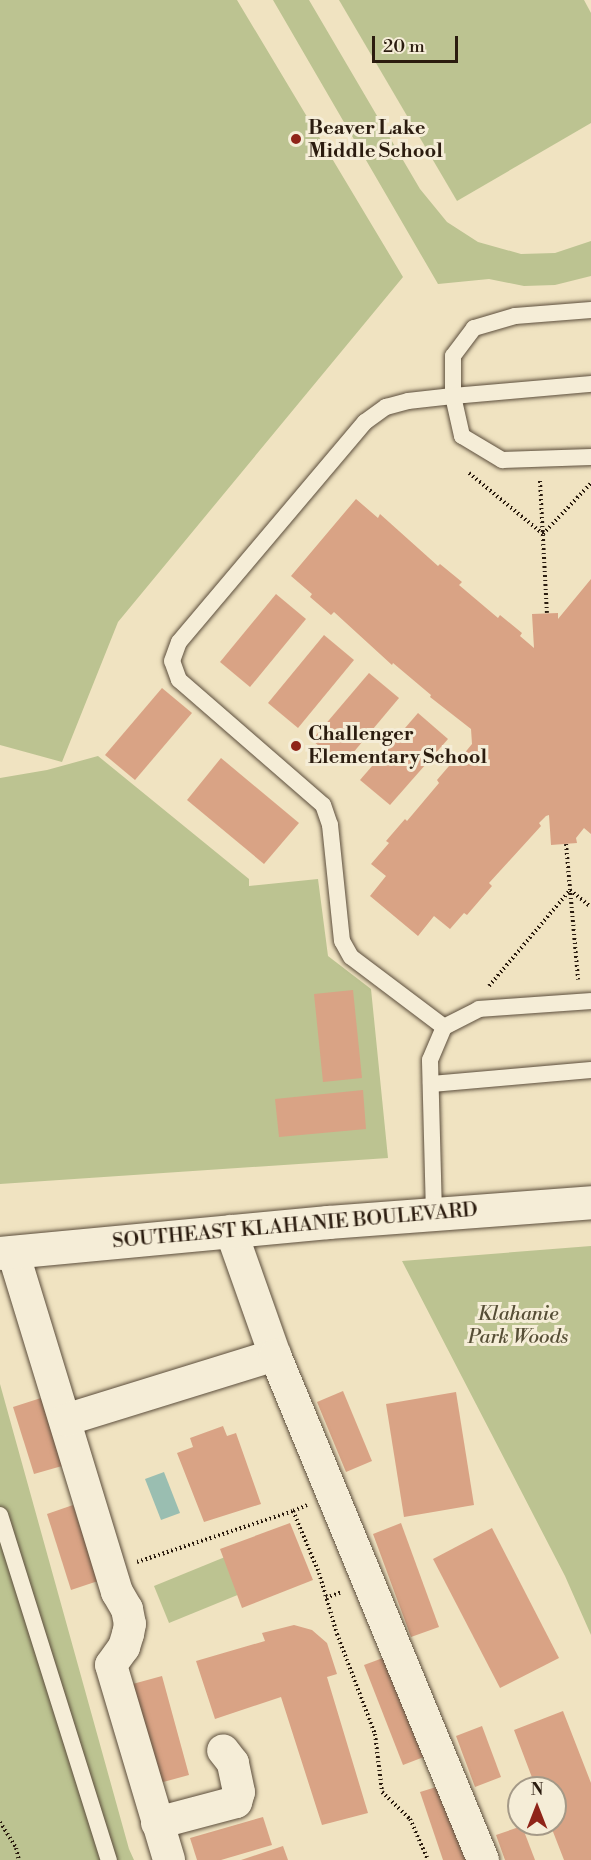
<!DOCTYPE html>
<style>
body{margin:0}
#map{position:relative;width:591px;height:1860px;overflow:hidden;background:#f0e3c1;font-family:"Libre Bodoni",serif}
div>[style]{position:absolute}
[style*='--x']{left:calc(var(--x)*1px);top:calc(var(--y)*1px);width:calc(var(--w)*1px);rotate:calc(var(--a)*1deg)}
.green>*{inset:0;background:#bcc391}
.water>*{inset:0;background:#9abeb1}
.building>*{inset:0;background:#d9a385}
.path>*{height:4px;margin-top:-2px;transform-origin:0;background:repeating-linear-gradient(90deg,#2b1c0f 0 1.5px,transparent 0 4.5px)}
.roads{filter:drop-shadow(0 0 2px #5c4e3c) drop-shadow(0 0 2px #5c4e3c)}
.service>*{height:16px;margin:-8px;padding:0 8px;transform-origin:8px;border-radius:8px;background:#f5edd7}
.minor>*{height:32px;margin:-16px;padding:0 16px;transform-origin:16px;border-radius:16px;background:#f5edd7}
.tertiary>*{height:33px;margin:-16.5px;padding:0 16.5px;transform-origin:16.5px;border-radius:16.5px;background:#f5edd7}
.dots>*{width:16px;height:16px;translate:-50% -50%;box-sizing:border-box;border:3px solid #f5edd7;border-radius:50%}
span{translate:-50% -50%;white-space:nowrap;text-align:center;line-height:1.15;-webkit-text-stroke:6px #f5edd7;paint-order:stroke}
.poi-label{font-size:20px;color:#2b1c0f;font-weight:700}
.left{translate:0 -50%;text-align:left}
.street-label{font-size:20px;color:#2b1c0f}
.park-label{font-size:20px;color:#564e36;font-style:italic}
.north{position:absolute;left:507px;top:1776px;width:60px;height:60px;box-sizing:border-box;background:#f5edd7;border:2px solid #a49987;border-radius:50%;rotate:0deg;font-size:16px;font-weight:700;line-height:24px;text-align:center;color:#2b1c0f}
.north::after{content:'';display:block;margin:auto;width:21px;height:27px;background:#8f2418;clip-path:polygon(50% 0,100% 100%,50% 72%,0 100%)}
.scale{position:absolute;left:372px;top:36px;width:86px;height:27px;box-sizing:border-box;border:3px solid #2b1c0f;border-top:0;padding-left:8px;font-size:18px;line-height:21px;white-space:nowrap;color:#2b1c0f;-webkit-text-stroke:4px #f5edd7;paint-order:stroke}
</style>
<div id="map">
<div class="green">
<div style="clip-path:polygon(0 0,237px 0,403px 277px,118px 622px,62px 762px,0 745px)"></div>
<div style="clip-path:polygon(273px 0,309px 0,420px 189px,447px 222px,478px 242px,521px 254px,555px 253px,591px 241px,591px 276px,555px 285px,524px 286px,489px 279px,438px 284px)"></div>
<div style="clip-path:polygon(339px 0,584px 0,591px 13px,591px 123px,457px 201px)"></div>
<div style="clip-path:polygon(98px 756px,249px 879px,249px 886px,318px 879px,328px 956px,371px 989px,388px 1158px,0 1184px,0 778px,47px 770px)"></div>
<div style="clip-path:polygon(591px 1246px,591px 1635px,565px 1576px,402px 1261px)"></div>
<div style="clip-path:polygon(0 1384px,129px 1849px,134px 1860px,0 1860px)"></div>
<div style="clip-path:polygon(225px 1557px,240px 1594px,169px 1623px,154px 1586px)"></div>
</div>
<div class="water">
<div style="clip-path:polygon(164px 1472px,180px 1513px,161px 1520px,145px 1479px)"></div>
</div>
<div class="building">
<div style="clip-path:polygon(356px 499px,378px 518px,380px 514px,438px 566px,440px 564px,462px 582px,459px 585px,498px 618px,500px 615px,522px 633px,520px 636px,534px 648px,532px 614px,558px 613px,558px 619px,591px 579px,591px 834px,584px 828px,576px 838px,577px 843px,551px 845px,549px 815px,546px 816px,539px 823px,541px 826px,489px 883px,492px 886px,467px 915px,464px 913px,450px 929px,434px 916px,418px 936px,370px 896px,386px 876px,371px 864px,389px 843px,386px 841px,405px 819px,407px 821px,439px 783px,437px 780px,455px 759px,458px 761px,472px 744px,471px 729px,430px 697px,431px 695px,393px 663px,392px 665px,334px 612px,331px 615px,310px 597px,312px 594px,291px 576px)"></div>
<div style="clip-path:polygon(276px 594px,306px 619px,250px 687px,220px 662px)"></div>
<div style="clip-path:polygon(324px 635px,354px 660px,298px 728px,268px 703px)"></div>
<div style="clip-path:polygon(369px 673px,399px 698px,342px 766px,312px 740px)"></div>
<div style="clip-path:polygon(162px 688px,192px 713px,135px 780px,105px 755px)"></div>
<div style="clip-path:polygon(418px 713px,448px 739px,390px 805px,360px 780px)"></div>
<div style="clip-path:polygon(221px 758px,299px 823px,264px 864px,187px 800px)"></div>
<div style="clip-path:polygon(353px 990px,362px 1078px,323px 1082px,314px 994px)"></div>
<div style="clip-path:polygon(363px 1090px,366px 1129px,279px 1137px,275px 1099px)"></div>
<div style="clip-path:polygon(343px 1391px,372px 1461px,346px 1472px,317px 1402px)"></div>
<div style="clip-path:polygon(456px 1392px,474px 1505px,404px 1517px,386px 1404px)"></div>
<div style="clip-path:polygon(41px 1398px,62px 1466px,34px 1474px,13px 1407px)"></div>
<div style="clip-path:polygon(223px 1426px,227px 1436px,236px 1433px,261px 1504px,204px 1522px,177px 1453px,193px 1447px,190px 1438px)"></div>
<div style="clip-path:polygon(73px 1505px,98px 1581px,71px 1590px,47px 1514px)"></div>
<div style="clip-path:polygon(290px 1523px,313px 1580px,242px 1608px,220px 1549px)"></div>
<div style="clip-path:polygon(401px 1523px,439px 1627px,411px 1637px,373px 1534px)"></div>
<div style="clip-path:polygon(492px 1528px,559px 1658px,500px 1688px,433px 1559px)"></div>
<div style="clip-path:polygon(294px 1625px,312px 1630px,327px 1643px,337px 1674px,327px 1677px,368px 1813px,322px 1825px,281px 1697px,215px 1719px,196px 1661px,265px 1641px,262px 1633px)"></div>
<div style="clip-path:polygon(391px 1655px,429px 1755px,403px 1765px,364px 1665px)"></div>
<div style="clip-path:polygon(162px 1676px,189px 1775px,156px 1784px,129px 1685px)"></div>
<div style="clip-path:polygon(563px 1711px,591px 1783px,591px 1860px,564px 1860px,550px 1824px,555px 1824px,555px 1788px,536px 1788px,514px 1730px)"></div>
<div style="clip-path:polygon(482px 1726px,501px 1777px,475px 1787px,456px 1736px)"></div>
<div style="clip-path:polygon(446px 1784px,471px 1860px,443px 1860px,420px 1792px)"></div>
<div style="clip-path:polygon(263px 1817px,272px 1845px,221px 1860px,197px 1860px,190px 1838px)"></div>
<div style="clip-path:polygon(522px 1826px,535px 1860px,505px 1860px,496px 1835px)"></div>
<div style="clip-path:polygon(283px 1846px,288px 1860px,241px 1860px)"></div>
</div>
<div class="path">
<div style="--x:469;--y:473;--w:96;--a:39.5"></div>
<div style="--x:543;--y:534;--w:70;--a:-46.7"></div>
<div style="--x:540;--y:481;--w:132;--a:87"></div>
<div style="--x:566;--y:844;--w:136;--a:84.9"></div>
<div style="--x:489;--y:986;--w:126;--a:-49.8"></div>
<div style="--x:570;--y:890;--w:27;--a:39"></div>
<div style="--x:307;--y:1505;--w:15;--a:157"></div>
<div style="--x:293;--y:1511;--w:67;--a:67.2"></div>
<div style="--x:319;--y:1573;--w:64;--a:73.6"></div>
<div style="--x:337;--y:1634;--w:107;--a:69.2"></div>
<div style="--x:375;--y:1734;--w:58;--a:83.1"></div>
<div style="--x:382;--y:1792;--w:39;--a:44"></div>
<div style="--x:410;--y:1819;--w:45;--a:66.3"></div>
<div style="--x:137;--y:1562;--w:164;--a:-18.1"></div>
<div style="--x:326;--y:1598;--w:17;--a:-21"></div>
<div style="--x:0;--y:1822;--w:31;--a:58"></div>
<div style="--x:16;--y:1848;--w:12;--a:76"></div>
</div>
<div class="roads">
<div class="service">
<div style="--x:591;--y:310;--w:76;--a:175.5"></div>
<div style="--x:515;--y:316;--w:43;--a:163.7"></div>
<div style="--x:474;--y:328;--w:35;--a:127"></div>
<div style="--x:453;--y:356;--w:40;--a:90"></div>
<div style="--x:453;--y:396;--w:41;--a:77.3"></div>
<div style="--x:462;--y:436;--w:47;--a:31"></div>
<div style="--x:502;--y:460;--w:89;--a:-1.9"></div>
<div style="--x:444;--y:1027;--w:116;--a:-143"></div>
<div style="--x:351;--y:957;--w:18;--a:-119"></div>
<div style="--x:342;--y:941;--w:117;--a:-95.9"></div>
<div style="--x:330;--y:825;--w:21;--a:-109"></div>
<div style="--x:323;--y:805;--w:191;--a:-139"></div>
<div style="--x:179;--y:680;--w:20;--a:-110"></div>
<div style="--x:172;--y:661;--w:20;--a:-70"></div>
<div style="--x:179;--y:642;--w:288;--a:-49.8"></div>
<div style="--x:365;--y:422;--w:26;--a:-36"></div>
<div style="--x:386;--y:407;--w:23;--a:-15"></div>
<div style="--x:408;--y:401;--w:45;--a:-6.3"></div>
<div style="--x:453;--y:396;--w:139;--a:-5"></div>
<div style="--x:431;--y:1084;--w:161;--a:-5"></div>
<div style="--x:434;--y:1214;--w:154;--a:-91.5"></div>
<div style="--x:430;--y:1060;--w:36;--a:-67"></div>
<div style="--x:444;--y:1027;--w:39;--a:-27"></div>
<div style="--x:479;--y:1009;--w:112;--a:-4.1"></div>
<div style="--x:0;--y:1515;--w:362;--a:72.5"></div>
</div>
<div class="minor">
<div style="--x:231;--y:1231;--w:132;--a:70.5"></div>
<div style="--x:13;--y:1252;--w:356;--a:73"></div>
<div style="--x:117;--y:1592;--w:20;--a:60"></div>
<div style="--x:127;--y:1609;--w:15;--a:79"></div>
<div style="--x:130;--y:1624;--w:10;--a:101"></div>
<div style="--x:128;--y:1634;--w:14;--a:107"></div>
<div style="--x:124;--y:1647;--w:22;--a:126"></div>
<div style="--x:111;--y:1665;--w:203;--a:73.4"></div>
<div style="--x:65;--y:1420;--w:220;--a:-17.2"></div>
<div style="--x:275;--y:1355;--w:546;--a:67.61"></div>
<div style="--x:157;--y:1823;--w:82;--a:-14.9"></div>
<div style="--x:236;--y:1802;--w:10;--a:-73"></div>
<div style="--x:239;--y:1792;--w:30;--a:-102"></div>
<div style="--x:233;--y:1763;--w:16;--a:-128"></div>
</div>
<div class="tertiary">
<div style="--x:0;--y:1253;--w:329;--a:-5.4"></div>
<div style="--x:328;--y:1222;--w:264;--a:-4.3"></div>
</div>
</div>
<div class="dots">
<div style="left:296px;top:139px;background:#8f2418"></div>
<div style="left:296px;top:746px;background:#8f2418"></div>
</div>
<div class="poi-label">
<span class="left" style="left:308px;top:140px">Beaver Lake<br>Middle School</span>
<span class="left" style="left:308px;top:746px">Challenger<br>Elementary School</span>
</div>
<div class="street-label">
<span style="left:295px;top:1226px;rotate:-5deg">SOUTHEAST KLAHANIE BOULEVARD</span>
</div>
<div class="park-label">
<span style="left:518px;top:1326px">Klahanie<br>Park Woods</span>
</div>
<div class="north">N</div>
<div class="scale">20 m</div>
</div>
